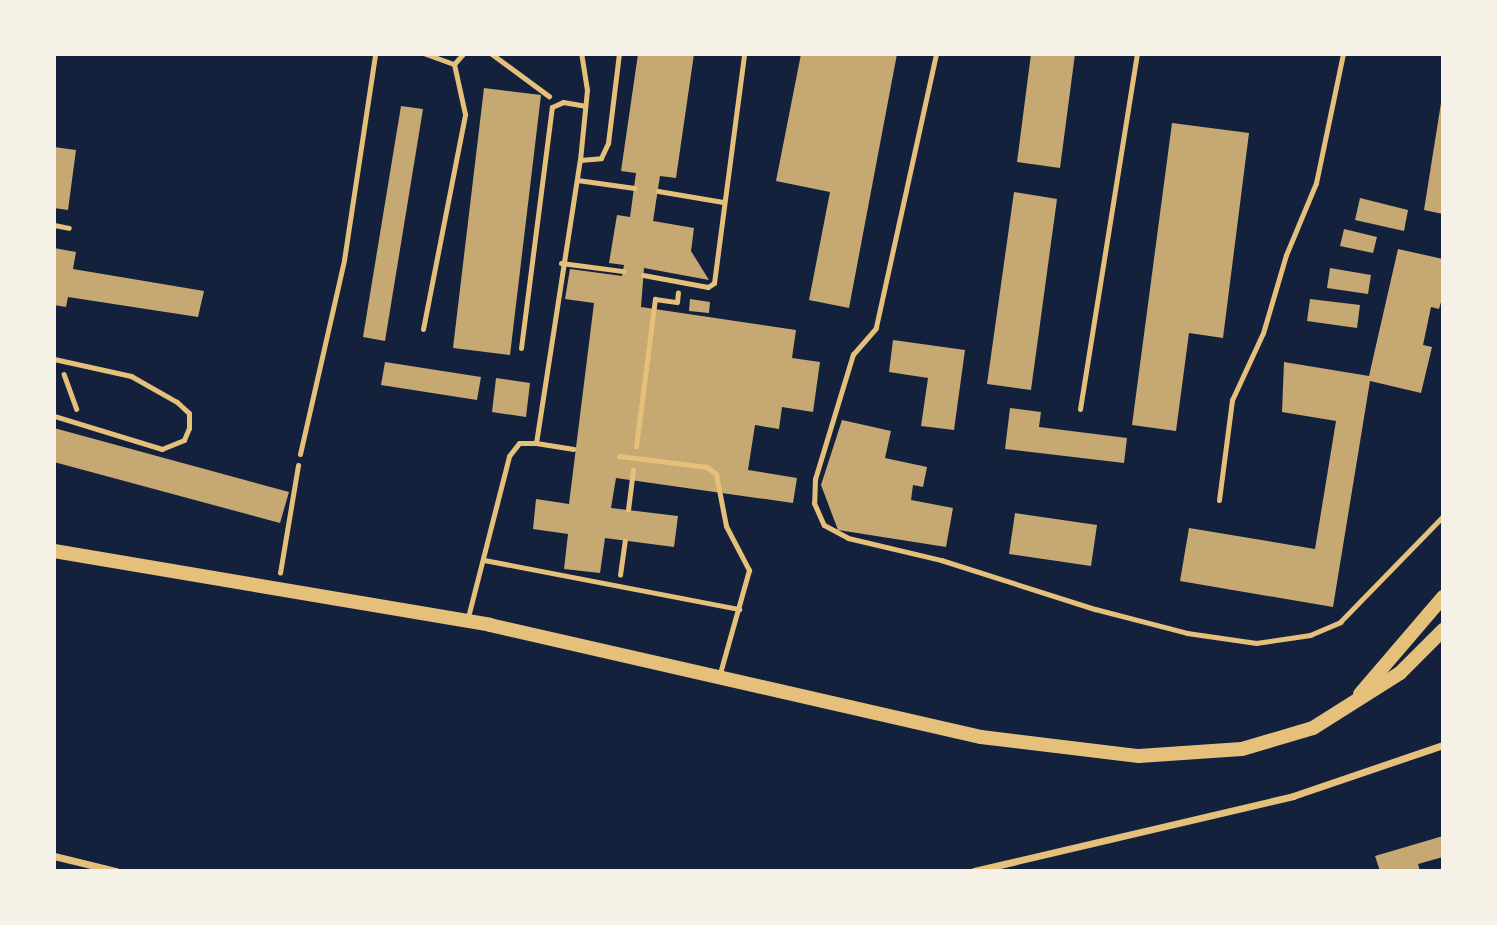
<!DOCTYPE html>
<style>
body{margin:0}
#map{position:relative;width:1497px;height:925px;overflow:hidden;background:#14213d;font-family:"Libre Baskerville",serif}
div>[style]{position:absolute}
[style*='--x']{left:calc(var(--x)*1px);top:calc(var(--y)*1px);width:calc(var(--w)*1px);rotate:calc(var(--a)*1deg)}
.building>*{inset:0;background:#c6a872}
.path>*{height:4.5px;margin:-2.25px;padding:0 2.25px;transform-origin:2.25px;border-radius:2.25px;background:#e5c07b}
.service>*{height:5px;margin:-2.5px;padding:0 2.5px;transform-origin:2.5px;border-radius:2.5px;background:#e5c07b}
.minor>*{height:7px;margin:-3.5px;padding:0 3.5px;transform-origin:3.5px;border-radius:3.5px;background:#e5c07b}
.secondary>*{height:14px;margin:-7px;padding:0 7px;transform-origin:7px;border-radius:7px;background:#e5c07b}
span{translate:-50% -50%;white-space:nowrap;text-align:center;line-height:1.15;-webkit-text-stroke:5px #f6f1e7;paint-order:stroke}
.frame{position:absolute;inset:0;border:56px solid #f6f1e7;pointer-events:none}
</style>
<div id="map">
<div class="building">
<div style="clip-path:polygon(638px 54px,694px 54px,676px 178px,660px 176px,653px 221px,694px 228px,691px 251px,709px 280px,644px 268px,641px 307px,796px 330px,792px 358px,820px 362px,813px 412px,782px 407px,779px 429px,755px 425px,748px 470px,797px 478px,793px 503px,616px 478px,611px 508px,678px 516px,674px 547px,605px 538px,600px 573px,564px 569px,568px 534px,533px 529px,536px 499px,569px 504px,594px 303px,565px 299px,570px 269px,622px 276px,624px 265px,609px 263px,617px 215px,630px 217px,636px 173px,621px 171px)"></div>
<div style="clip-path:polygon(801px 54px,897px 54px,849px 308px,809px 300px,830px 192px,776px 181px)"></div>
<div style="clip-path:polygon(1031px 54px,1075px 54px,1060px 168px,1017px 162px)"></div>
<div style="clip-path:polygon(484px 88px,541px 95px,510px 355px,453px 348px)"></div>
<div style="clip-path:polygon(1441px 103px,1443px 103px,1443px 214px,1424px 210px)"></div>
<div style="clip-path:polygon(401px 106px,423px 109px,385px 341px,363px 337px)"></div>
<div style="clip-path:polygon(1172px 123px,1249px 133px,1223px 338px,1189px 333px,1176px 431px,1132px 425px)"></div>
<div style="clip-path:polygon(54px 147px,76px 150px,68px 210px,54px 208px)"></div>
<div style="clip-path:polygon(1014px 192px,1057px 199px,1031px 390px,987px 384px)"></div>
<div style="clip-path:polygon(1360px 198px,1408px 210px,1404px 231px,1355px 220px)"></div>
<div style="clip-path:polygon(1344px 229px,1377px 237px,1373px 253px,1340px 246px)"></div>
<div style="clip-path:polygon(54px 248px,76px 252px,73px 269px,204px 291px,198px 317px,68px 297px,66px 307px,54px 305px)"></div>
<div style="clip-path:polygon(1398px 249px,1443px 259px,1443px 295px,1439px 309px,1431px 307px,1423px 345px,1432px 347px,1421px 393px,1370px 381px,1333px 607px,1180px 581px,1189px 528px,1315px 549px,1336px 421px,1282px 412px,1284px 362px,1369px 376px)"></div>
<div style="clip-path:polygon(1330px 268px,1371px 275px,1368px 294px,1327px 288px)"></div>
<div style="clip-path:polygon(690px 299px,710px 302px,709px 313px,689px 311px)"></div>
<div style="clip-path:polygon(1310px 299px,1360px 305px,1357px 328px,1307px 321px)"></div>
<div style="clip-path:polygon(893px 340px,965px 350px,954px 430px,921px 426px,928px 378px,889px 372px)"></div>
<div style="clip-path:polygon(385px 362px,481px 377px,477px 400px,381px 385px)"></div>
<div style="clip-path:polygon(496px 378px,530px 383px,526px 417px,492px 412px)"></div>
<div style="clip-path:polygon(1010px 408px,1041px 412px,1039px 427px,1127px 438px,1124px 463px,1005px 449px)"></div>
<div style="clip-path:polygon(842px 420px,891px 431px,885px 458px,927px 467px,923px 487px,913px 485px,911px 500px,953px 508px,946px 547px,838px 530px,821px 485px)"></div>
<div style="clip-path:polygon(54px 428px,289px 492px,280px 523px,54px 462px)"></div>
<div style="clip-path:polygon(1015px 513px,1097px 525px,1091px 566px,1009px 554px)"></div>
<div style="clip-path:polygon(1443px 836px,1443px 857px,1418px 864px,1420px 871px,1380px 871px,1375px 856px)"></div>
</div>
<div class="path">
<div style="--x:492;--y:54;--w:71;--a:36.4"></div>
<div style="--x:64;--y:374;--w:37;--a:70"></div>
<div style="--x:636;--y:447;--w:149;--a:-82.7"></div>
<div style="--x:655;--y:299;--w:22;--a:8"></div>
<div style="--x:677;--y:302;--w:9;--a:-84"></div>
<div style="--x:628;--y:510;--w:40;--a:-82.9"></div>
<div style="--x:280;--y:573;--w:109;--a:-80.5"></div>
<div style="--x:620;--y:575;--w:34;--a:-82"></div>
</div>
<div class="service">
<div style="--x:426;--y:54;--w:30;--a:20"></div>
<div style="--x:454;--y:64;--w:13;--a:-48"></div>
<div style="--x:936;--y:54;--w:280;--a:102.4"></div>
<div style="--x:876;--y:328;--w:35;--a:131"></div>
<div style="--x:853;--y:354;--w:131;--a:106.9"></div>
<div style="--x:815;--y:479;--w:24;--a:92"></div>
<div style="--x:814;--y:503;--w:24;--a:66"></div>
<div style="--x:824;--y:525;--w:27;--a:28"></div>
<div style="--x:848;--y:538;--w:96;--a:13.3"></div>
<div style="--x:941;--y:560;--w:162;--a:17.7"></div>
<div style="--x:1095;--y:609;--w:95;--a:14.6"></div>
<div style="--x:1187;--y:633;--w:70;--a:8.2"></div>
<div style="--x:1256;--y:643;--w:55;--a:-8.4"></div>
<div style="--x:1310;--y:635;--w:33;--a:-23"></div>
<div style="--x:1340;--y:622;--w:148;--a:-45.8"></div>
<div style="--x:580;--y:160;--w:70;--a:-84.3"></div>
<div style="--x:587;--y:90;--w:36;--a:-99"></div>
<div style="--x:577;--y:180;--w:58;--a:8"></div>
<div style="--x:658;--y:191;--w:66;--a:9.6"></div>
<div style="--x:54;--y:225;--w:15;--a:11"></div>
<div style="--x:561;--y:263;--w:63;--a:7.4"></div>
<div style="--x:643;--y:275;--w:66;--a:10.5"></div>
<div style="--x:708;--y:287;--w:7;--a:-34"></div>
<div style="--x:714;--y:283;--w:231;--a:-82.5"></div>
<div style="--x:423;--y:329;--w:219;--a:-78.9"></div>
<div style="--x:465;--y:114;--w:51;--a:-102.4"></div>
<div style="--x:521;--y:348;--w:243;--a:-82.7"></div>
<div style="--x:552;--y:107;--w:12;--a:-24"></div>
<div style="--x:563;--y:102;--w:22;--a:10"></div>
<div style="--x:54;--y:359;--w:79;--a:12.4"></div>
<div style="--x:131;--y:376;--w:53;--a:29.5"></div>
<div style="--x:177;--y:402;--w:16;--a:43"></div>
<div style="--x:189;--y:413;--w:15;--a:90"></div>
<div style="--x:189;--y:428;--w:13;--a:113"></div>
<div style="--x:184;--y:440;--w:24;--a:158"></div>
<div style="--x:162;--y:449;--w:113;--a:-163"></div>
<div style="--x:1080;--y:409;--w:360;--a:-80.9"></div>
<div style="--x:536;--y:443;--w:38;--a:9"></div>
<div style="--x:300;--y:454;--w:199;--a:-77.2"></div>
<div style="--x:344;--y:260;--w:208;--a:-81.4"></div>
<div style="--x:619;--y:456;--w:89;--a:7.1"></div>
<div style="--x:707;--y:467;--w:11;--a:38"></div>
<div style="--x:716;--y:474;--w:53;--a:79.1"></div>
<div style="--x:726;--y:526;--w:50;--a:62.4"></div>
<div style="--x:749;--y:570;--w:111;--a:105.7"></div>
<div style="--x:1219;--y:500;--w:101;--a:-82.6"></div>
<div style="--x:1232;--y:400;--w:74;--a:-65.2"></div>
<div style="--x:1263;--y:333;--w:81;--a:-73.6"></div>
<div style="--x:1286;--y:255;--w:78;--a:-67.4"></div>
<div style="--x:1316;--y:183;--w:132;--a:-78.2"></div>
<div style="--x:484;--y:560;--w:260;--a:10.9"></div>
<div style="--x:467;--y:621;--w:170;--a:-75.7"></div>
<div style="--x:509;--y:456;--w:16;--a:-52"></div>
<div style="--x:519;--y:443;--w:17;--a:0"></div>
<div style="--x:536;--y:443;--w:286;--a:-81.2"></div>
<div style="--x:580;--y:160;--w:21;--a:-5"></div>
<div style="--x:601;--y:158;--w:17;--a:-65"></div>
<div style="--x:608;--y:143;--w:90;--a:-83"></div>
</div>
<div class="minor">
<div style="--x:54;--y:856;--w:64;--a:13.6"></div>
<div style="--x:974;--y:871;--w:328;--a:-13.2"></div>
<div style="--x:1293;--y:796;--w:158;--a:-18.8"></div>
</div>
<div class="secondary">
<div style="--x:54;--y:551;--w:442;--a:9.6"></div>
<div style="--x:490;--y:625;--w:504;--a:12.85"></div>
<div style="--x:981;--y:737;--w:159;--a:6.9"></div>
<div style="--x:1139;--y:756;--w:103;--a:-3.9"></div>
<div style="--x:1242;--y:749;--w:74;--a:-16.5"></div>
<div style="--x:1313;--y:728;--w:103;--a:-32.3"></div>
<div style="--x:1400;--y:673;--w:61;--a:-45"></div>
<div style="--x:1360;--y:694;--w:128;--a:-49.4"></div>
</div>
<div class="frame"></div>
</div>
